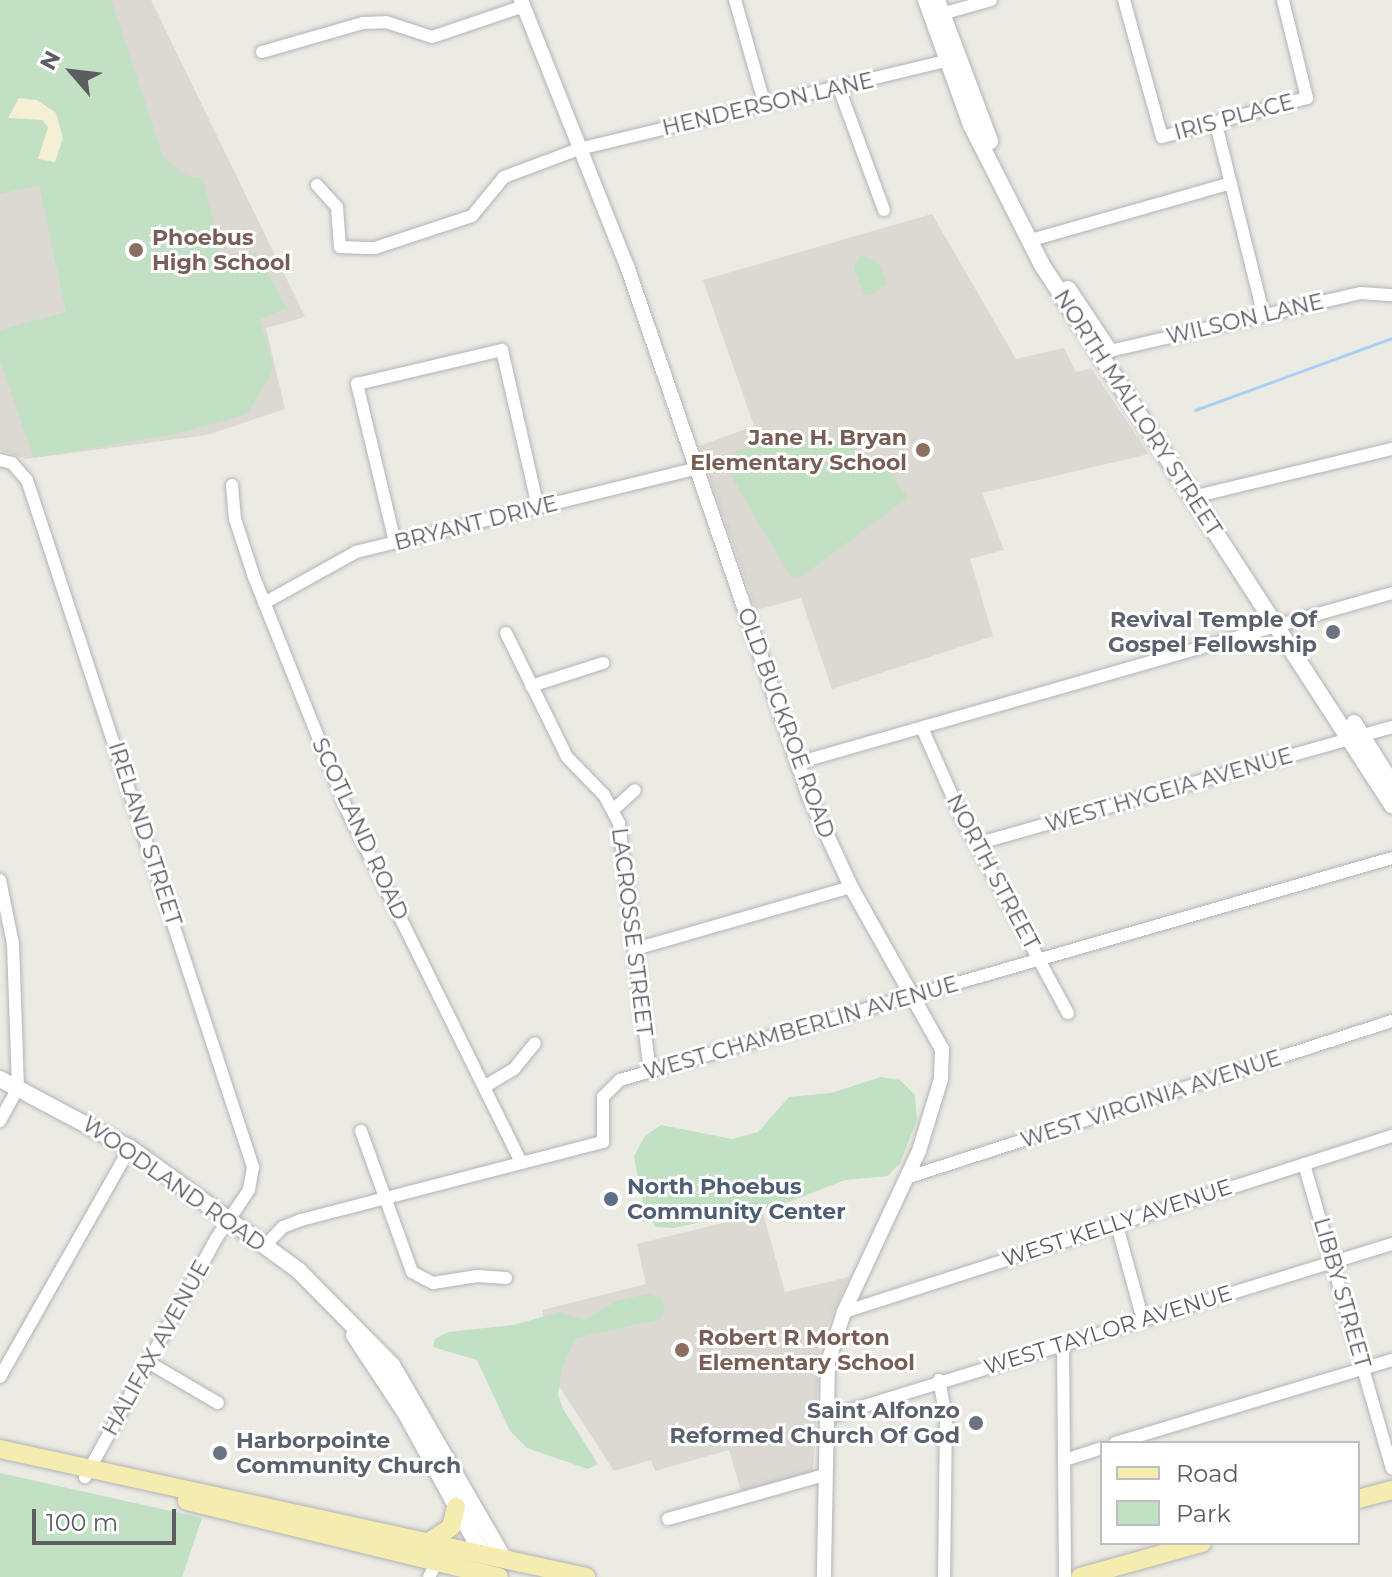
<!DOCTYPE html>
<style>
body{margin:0}
#map{position:relative;width:1392px;height:1577px;overflow:hidden;background:#ebeae3;font-family:Montserrat,sans-serif}
div>[style]{position:absolute}
[style*='--x']{left:calc(var(--x)*1px);top:calc(var(--y)*1px);width:calc(var(--w)*1px);rotate:calc(var(--a)*1deg)}
.education>*{inset:0;background:#dbd9d1}
.green>*{inset:0;background:#c2e0c4}
.sand>*{inset:0;background:#f5efd4}
.stream>*{height:3px;margin:-1.5px;padding:0 1.5px;transform-origin:1.5px;border-radius:1.5px;background:#abcff3}
.roads{filter:drop-shadow(0 0 2px #b3b4b8) drop-shadow(0 0 2px #b3b4b8)}
.minor>*{height:12px;margin:-6px;padding:0 6px;transform-origin:6px;border-radius:6px;background:#fff}
.tertiary>*{height:14px;margin:-7px;padding:0 7px;transform-origin:7px;border-radius:7px;background:#fff}
.secondary>*{height:16px;margin:-8px;padding:0 8px;transform-origin:8px;border-radius:8px;background:#fff}
.primary>*{height:18px;margin:-9px;padding:0 9px;transform-origin:9px;border-radius:9px;background:#f4edaf}
.dots>*{width:22px;height:22px;translate:-50% -50%;box-sizing:border-box;border:4px solid #fff;border-radius:50%}
span{translate:-50% -50%;white-space:nowrap;text-align:center;line-height:1.15;-webkit-text-stroke:6px #fff;paint-order:stroke}
.street-label{font-size:22px;color:#5b5d61}
.education-label{font-size:22px;color:#785e54;font-weight:700}
.left{translate:0 -50%;text-align:left}
.right{translate:-100% -50%;text-align:right}
.worship-label{font-size:22px;color:#5b616d;font-weight:700}
.service-label{font-size:22px;color:#4e5e75;font-weight:700}
.legend{position:absolute;left:1100px;top:1441px;width:260px;height:104px;box-sizing:border-box;background:#fff;border:2px solid #bdbec0;margin:0;padding:10px 14px;list-style:none;font-size:24px;color:#5b5d61}
.legend li{display:flex;align-items:center;gap:16px;height:40px}
.legend b{width:40px;border:2px solid #bdbec0}
.north{position:absolute;left:32px;top:32px;width:80px;height:80px;-webkit-text-stroke:6px #fff;paint-order:stroke;rotate:298deg;font-size:22px;font-weight:700;line-height:32px;text-align:center;color:#5b5d61}
.north::after{content:'';display:block;margin:auto;width:28px;height:36px;background:#5b5d61;clip-path:polygon(50% 0,100% 100%,50% 72%,0 100%)}
.scale{position:absolute;left:32px;top:1509px;width:144px;height:36px;box-sizing:border-box;border:4px solid #5b5d61;border-top:0;padding-left:10px;font-size:24px;line-height:28px;white-space:nowrap;color:#5b5d61;-webkit-text-stroke:6px #fff;paint-order:stroke}
</style>
<div id="map">
<div class="education">
<div style="clip-path:polygon(0 0,151px 0,305px 317px,266px 328px,285px 409px,207px 435px,26px 459px,0 450px)"></div>
<div style="clip-path:polygon(932px 214px,1016px 359px,1064px 348px,1076px 372px,1091px 368px,1149px 454px,982px 493px,1004px 550px,970px 559px,993px 636px,832px 689px,801px 598px,756px 610px,699px 446px,754px 426px,703px 280px)"></div>
<div style="clip-path:polygon(763px 1213px,785px 1292px,849px 1277px,820px 1344px,813px 1472px,741px 1491px,729px 1450px,655px 1471px,651px 1460px,614px 1471px,537px 1352px,551px 1348px,542px 1310px,646px 1284px,637px 1244px)"></div>
</div>
<div class="green">
<div style="clip-path:polygon(0 0,111px 0,163px 157px,187px 176px,203px 179px,222px 259px,257px 252px,287px 308px,260px 319px,274px 369px,247px 414px,179px 433px,34px 458px,0 360px,0 330px,66px 312px,39px 185px,0 194px)"></div>
<div style="clip-path:polygon(861px 255px,878px 262px,887px 285px,869px 295px,864px 295px,854px 268px)"></div>
<div style="clip-path:polygon(795px 435px,854px 448px,889px 472px,908px 497px,801px 577px,790px 576px,722px 460px,758px 441px)"></div>
<div style="clip-path:polygon(881px 1077px,900px 1080px,915px 1095px,917px 1120px,900px 1163px,888px 1176px,845px 1180px,783px 1204px,674px 1228px,656px 1227px,645px 1212px,634px 1156px,645px 1136px,661px 1125px,732px 1139px,758px 1132px,789px 1097px,831px 1093px)"></div>
<div style="clip-path:polygon(647px 1294px,661px 1298px,665px 1311px,660px 1319px,576px 1338px,562px 1368px,558px 1394px,563px 1409px,598px 1464px,588px 1469px,527px 1448px,510px 1431px,477px 1360px,433px 1347px,435px 1339px,448px 1332px,513px 1325px,560px 1312px,584px 1320px,617px 1301px)"></div>
<div style="clip-path:polygon(0 1473px,202px 1518px,182px 1577px,0 1577px)"></div>
</div>
<div class="sand">
<div style="clip-path:polygon(19px 98px,37px 100px,56px 113px,63px 138px,55px 162px,38px 159px,48px 127px,42px 120px,8px 118px)"></div>
</div>
<div class="stream">
<div style="--x:1195;--y:410;--w:210;--a:-20.1"></div>
</div>
<div class="roads">
<div class="minor">
<div style="--x:735;--y:0;--w:109;--a:74.1"></div>
<div style="--x:1124;--y:0;--w:142;--a:74.5"></div>
<div style="--x:1162;--y:137;--w:150;--a:-15.1"></div>
<div style="--x:1307;--y:98;--w:101;--a:-103.8"></div>
<div style="--x:934;--y:16;--w:59;--a:-15.7"></div>
<div style="--x:262;--y:52;--w:105;--a:-16"></div>
<div style="--x:363;--y:23;--w:23;--a:-2"></div>
<div style="--x:386;--y:22;--w:48;--a:18.1"></div>
<div style="--x:432;--y:37;--w:97;--a:-18.6"></div>
<div style="--x:839;--y:88;--w:130;--a:69.8"></div>
<div style="--x:1216;--y:124;--w:195;--a:76"></div>
<div style="--x:317;--y:185;--w:30;--a:48"></div>
<div style="--x:337;--y:207;--w:40;--a:85.7"></div>
<div style="--x:340;--y:247;--w:35;--a:2"></div>
<div style="--x:375;--y:248;--w:102;--a:-18.3"></div>
<div style="--x:472;--y:216;--w:50;--a:-50.6"></div>
<div style="--x:504;--y:177;--w:80;--a:-20.5"></div>
<div style="--x:579;--y:149;--w:386;--a:-13.5"></div>
<div style="--x:1028;--y:241;--w:211;--a:-15.9"></div>
<div style="--x:1101;--y:353;--w:267;--a:-13"></div>
<div style="--x:1361;--y:293;--w:31;--a:4"></div>
<div style="--x:0;--y:460;--w:12;--a:14"></div>
<div style="--x:12;--y:463;--w:23;--a:49"></div>
<div style="--x:27;--y:480;--w:723;--a:71.79"></div>
<div style="--x:253;--y:1167;--w:23;--a:100"></div>
<div style="--x:249;--y:1190;--w:59;--a:124"></div>
<div style="--x:216;--y:1239;--w:272;--a:118.8"></div>
<div style="--x:232;--y:485;--w:34;--a:85"></div>
<div style="--x:235;--y:519;--w:61;--a:71.9"></div>
<div style="--x:254;--y:577;--w:251;--a:68.2"></div>
<div style="--x:347;--y:810;--w:390;--a:63.7"></div>
<div style="--x:1193;--y:497;--w:205;--a:-13.6"></div>
<div style="--x:395;--y:542;--w:163;--a:-103.5"></div>
<div style="--x:357;--y:384;--w:149;--a:-13.2"></div>
<div style="--x:502;--y:350;--w:161;--a:77.1"></div>
<div style="--x:264;--y:603;--w:105;--a:-29"></div>
<div style="--x:356;--y:552;--w:352;--a:-13.8"></div>
<div style="--x:506;--y:633;--w:138;--a:63.8"></div>
<div style="--x:567;--y:757;--w:53;--a:45.8"></div>
<div style="--x:604;--y:795;--w:32;--a:62"></div>
<div style="--x:619;--y:823;--w:251;--a:82.9"></div>
<div style="--x:531;--y:686;--w:76;--a:-17.7"></div>
<div style="--x:922;--y:728;--w:98;--a:66"></div>
<div style="--x:962;--y:818;--w:222;--a:61.5"></div>
<div style="--x:797;--y:763;--w:619;--a:-15.95"></div>
<div style="--x:614;--y:809;--w:28;--a:-42"></div>
<div style="--x:976;--y:844;--w:432;--a:-15.7"></div>
<div style="--x:0;--y:880;--w:65;--a:78.5"></div>
<div style="--x:13;--y:944;--w:144;--a:88"></div>
<div style="--x:18;--y:1088;--w:38;--a:119"></div>
<div style="--x:635;--y:949;--w:225;--a:-16"></div>
<div style="--x:484;--y:1087;--w:35;--a:-31"></div>
<div style="--x:514;--y:1069;--w:33;--a:-51"></div>
<div style="--x:361;--y:1131;--w:150;--a:70.1"></div>
<div style="--x:412;--y:1272;--w:24;--a:28"></div>
<div style="--x:433;--y:1283;--w:45;--a:-9"></div>
<div style="--x:477;--y:1276;--w:29;--a:4"></div>
<div style="--x:1304;--y:1164;--w:317;--a:73.9"></div>
<div style="--x:909;--y:1177;--w:508;--a:-17.9"></div>
<div style="--x:1116;--y:1222;--w:102;--a:74.6"></div>
<div style="--x:265;--y:1246;--w:26;--a:-47"></div>
<div style="--x:283;--y:1227;--w:19;--a:-21"></div>
<div style="--x:301;--y:1220;--w:312;--a:-14.5"></div>
<div style="--x:603;--y:1142;--w:45;--a:-90"></div>
<div style="--x:603;--y:1097;--w:24;--a:-45"></div>
<div style="--x:620;--y:1080;--w:803;--a:-16.04"></div>
<div style="--x:844;--y:1312;--w:576;--a:-17.81"></div>
<div style="--x:1063;--y:1344;--w:233;--a:89.5"></div>
<div style="--x:148;--y:1362;--w:81;--a:30.4"></div>
<div style="--x:0;--y:1377;--w:263;--a:-60.4"></div>
<div style="--x:939;--y:1380;--w:37;--a:79"></div>
<div style="--x:946;--y:1416;--w:161;--a:90.7"></div>
<div style="--x:825;--y:1418;--w:593;--a:-17.06"></div>
<div style="--x:1115;--y:1443;--w:289;--a:-16.7"></div>
<div style="--x:1065;--y:1460;--w:39;--a:-18"></div>
<div style="--x:668;--y:1519;--w:163;--a:-15.7"></div>
<div style="--x:429;--y:1577;--w:17;--a:-62"></div>
</div>
<div class="tertiary">
<div style="--x:521;--y:0;--w:286;--a:68.3"></div>
<div style="--x:627;--y:266;--w:560;--a:71.05"></div>
<div style="--x:809;--y:796;--w:100;--a:65.2"></div>
<div style="--x:851;--y:887;--w:186;--a:60.7"></div>
<div style="--x:942;--y:1049;--w:30;--a:92"></div>
<div style="--x:941;--y:1079;--w:75;--a:107"></div>
<div style="--x:919;--y:1151;--w:178;--a:115"></div>
<div style="--x:844;--y:1312;--w:52;--a:107.7"></div>
<div style="--x:828;--y:1362;--w:215;--a:91.1"></div>
</div>
<div class="secondary">
<div style="--x:926;--y:0;--w:133;--a:70.2"></div>
<div style="--x:971;--y:125;--w:157;--a:63.1"></div>
<div style="--x:1042;--y:265;--w:644;--a:57.05"></div>
<div style="--x:937;--y:0;--w:151;--a:69.4"></div>
<div style="--x:1068;--y:289;--w:72;--a:56.3"></div>
<div style="--x:1354;--y:723;--w:72;--a:58.1"></div>
<div style="--x:0;--y:1079;--w:147;--a:28"></div>
<div style="--x:130;--y:1148;--w:209;--a:36"></div>
<div style="--x:299;--y:1271;--w:132;--a:45.3"></div>
<div style="--x:392;--y:1365;--w:224;--a:60"></div>
<div style="--x:354;--y:1335;--w:95;--a:56.6"></div>
<div style="--x:406;--y:1414;--w:161;--a:61.4"></div>
</div>
<div class="primary">
<div style="--x:0;--y:1449;--w:600;--a:12.32"></div>
<div style="--x:1358;--y:1499;--w:35;--a:-15"></div>
<div style="--x:187;--y:1501;--w:321;--a:13.7"></div>
<div style="--x:429;--y:1542;--w:27;--a:-34"></div>
<div style="--x:451;--y:1527;--w:21;--a:-76"></div>
<div style="--x:1080;--y:1577;--w:127;--a:-15.6"></div>
</div>
</div>
<div class="dots">
<div style="left:136px;top:250px;background:#8d6e63"></div>
<div style="left:923px;top:450px;background:#8d6e63"></div>
<div style="left:1333px;top:632px;background:#6b7280"></div>
<div style="left:611px;top:1199px;background:#5c6f8a"></div>
<div style="left:682px;top:1350px;background:#8d6e63"></div>
<div style="left:976px;top:1423px;background:#6b7280"></div>
<div style="left:220px;top:1453px;background:#6b7280"></div>
</div>
<div class="street-label">
<span style="left:768px;top:104px;rotate:-13deg">HENDERSON LANE</span>
<span style="left:1234px;top:117px;rotate:-15deg">IRIS PLACE</span>
<span style="left:1245px;top:319px;rotate:-13deg">WILSON LANE</span>
<span style="left:1138px;top:413px;rotate:57deg">NORTH MALLORY STREET</span>
<span style="left:476px;top:523px;rotate:-14deg">BRYANT DRIVE</span>
<span style="left:786px;top:723px;rotate:70deg">OLD BUCKROE ROAD</span>
<span style="left:1169px;top:790px;rotate:-16deg">WEST HYGEIA AVENUE</span>
<span style="left:360px;top:829px;rotate:65deg">SCOTLAND ROAD</span>
<span style="left:145px;top:834px;rotate:72deg">IRELAND STREET</span>
<span style="left:993px;top:872px;rotate:62deg">NORTH STREET</span>
<span style="left:632px;top:932px;rotate:83deg">LACROSSE STREET</span>
<span style="left:801px;top:1028px;rotate:-16deg">WEST CHAMBERLIN AVENUE</span>
<span style="left:1151px;top:1099px;rotate:-18deg">WEST VIRGINIA AVENUE</span>
<span style="left:174px;top:1184px;rotate:35deg">WOODLAND ROAD</span>
<span style="left:1117px;top:1223px;rotate:-18deg">WEST KELLY AVENUE</span>
<span style="left:1342px;top:1293px;rotate:74deg">LIBBY STREET</span>
<span style="left:1108px;top:1330px;rotate:-17deg">WEST TAYLOR AVENUE</span>
<span style="left:156px;top:1348px;rotate:-61deg">HALIFAX AVENUE</span>
</div>
<div class="education-label">
<span class="left" style="left:152px;top:250px">Phoebus<br>High School</span>
<span class="right" style="left:907px;top:450px">Jane H. Bryan<br>Elementary School</span>
<span class="left" style="left:698px;top:1350px">Robert R Morton<br>Elementary School</span>
</div>
<div class="worship-label">
<span class="right" style="left:1317px;top:632px">Revival Temple Of<br>Gospel Fellowship</span>
<span class="right" style="left:960px;top:1423px">Saint Alfonzo<br>Reformed Church Of God</span>
<span class="left" style="left:236px;top:1453px">Harborpointe<br>Community Church</span>
</div>
<div class="service-label">
<span class="left" style="left:627px;top:1199px">North Phoebus<br>Community Center</span>
</div>
<ul class="legend">
<li><b style="height:10px;background:#f4edaf"></b>Road</li>
<li><b style="height:22px;background:#c2e0c4"></b>Park</li>
</ul>
<div class="north">N</div>
<div class="scale">100 m</div>
</div>
